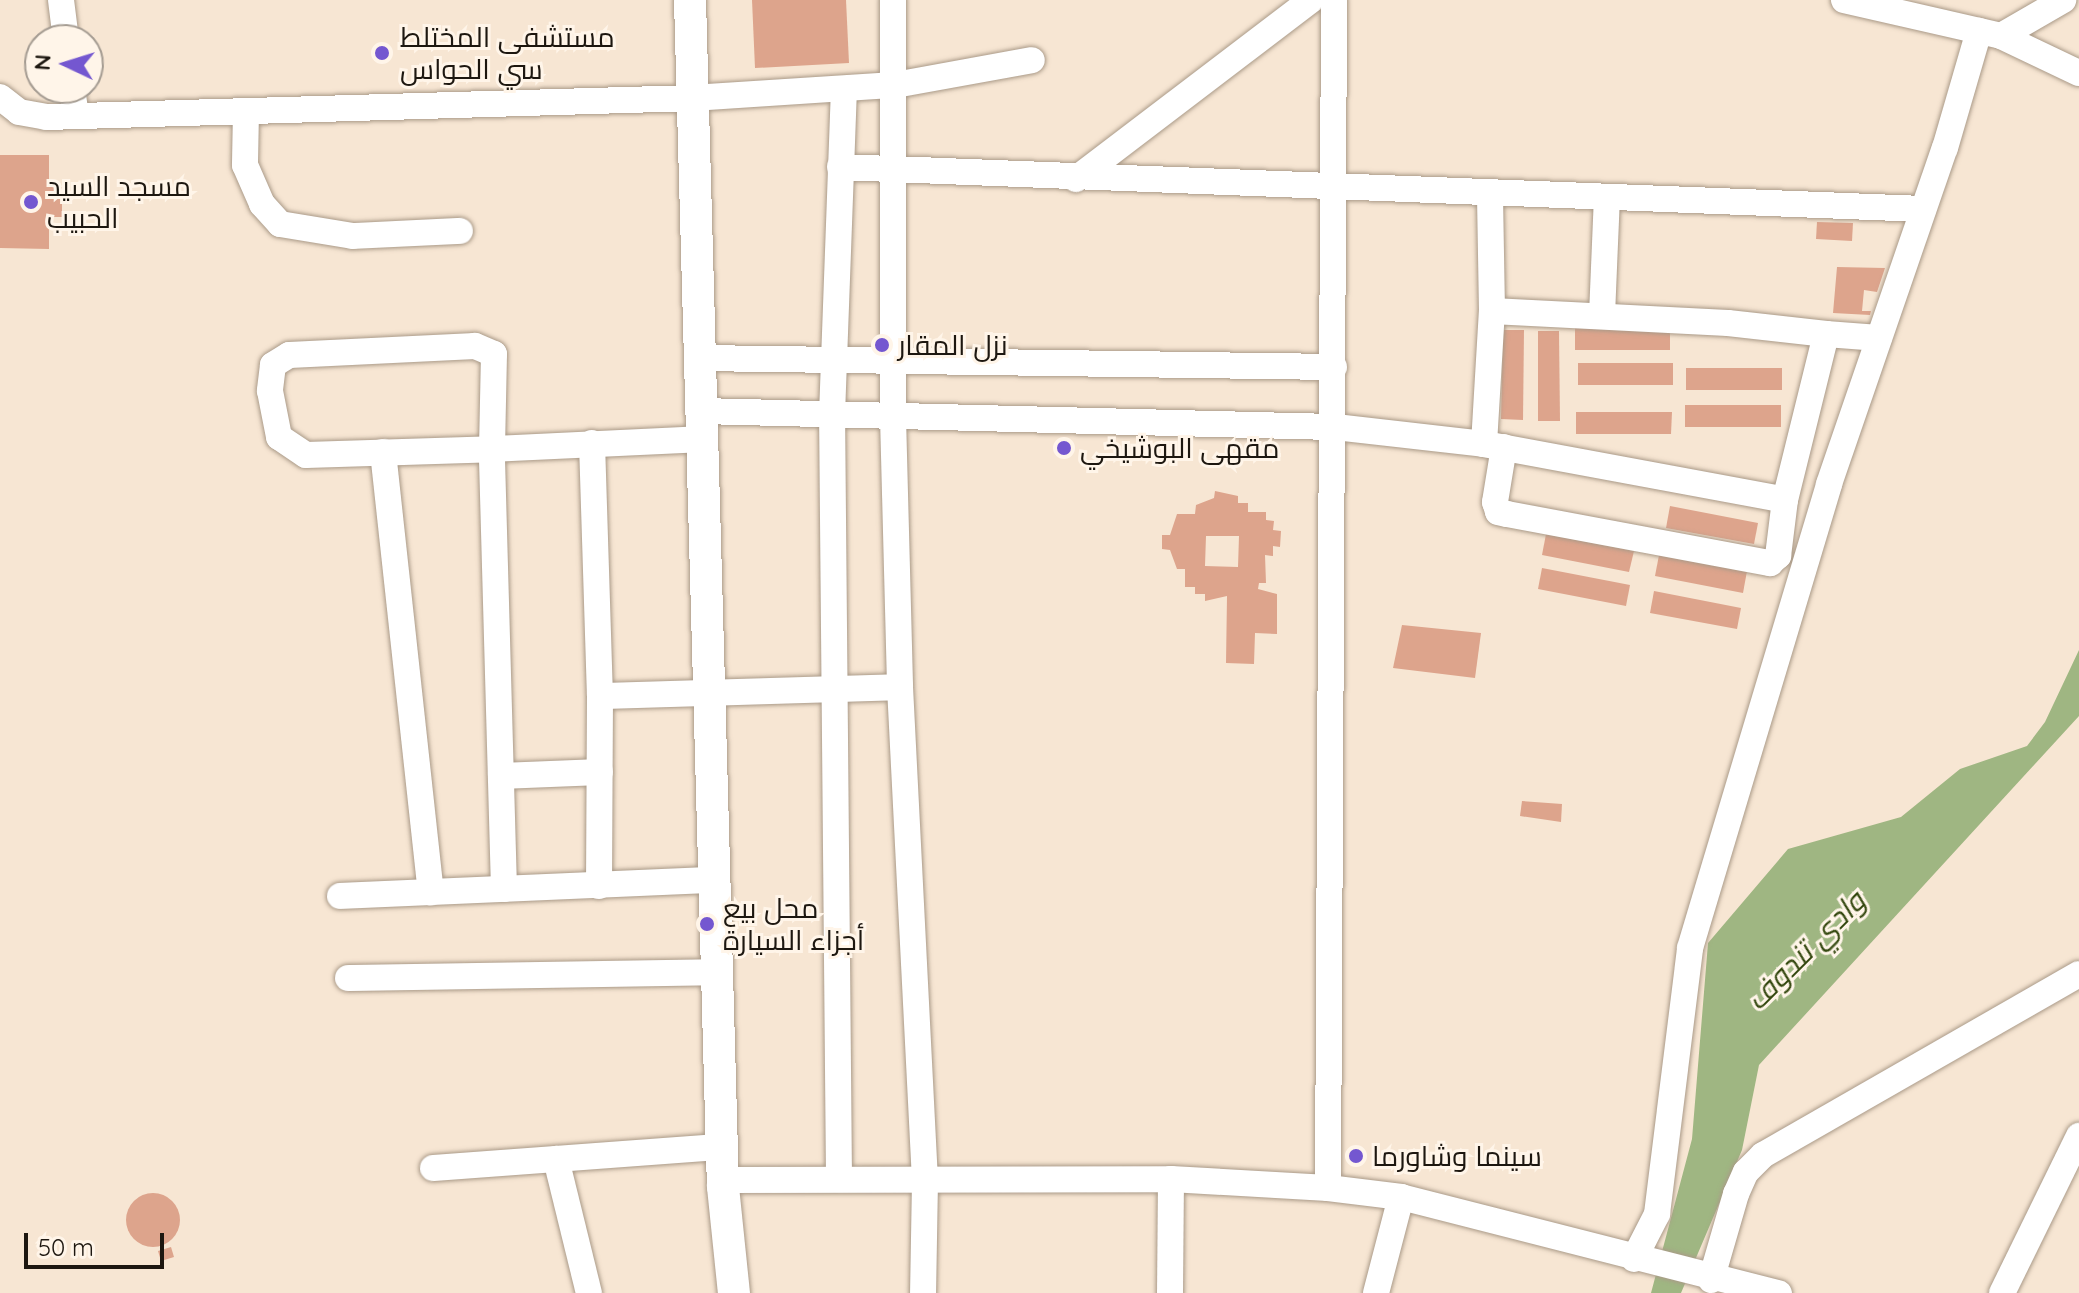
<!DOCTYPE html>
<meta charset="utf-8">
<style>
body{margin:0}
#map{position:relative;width:2079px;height:1293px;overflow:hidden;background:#f7e6d3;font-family:Quicksand,Cairo,sans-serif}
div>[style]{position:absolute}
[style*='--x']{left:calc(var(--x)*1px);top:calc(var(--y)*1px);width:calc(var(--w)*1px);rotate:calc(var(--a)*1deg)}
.water>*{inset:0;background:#9fb682}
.building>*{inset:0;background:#dda48c}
.round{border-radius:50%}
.roads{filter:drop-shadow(0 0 2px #aa9a88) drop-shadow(0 0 2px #aa9a88)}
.minor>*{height:26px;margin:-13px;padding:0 13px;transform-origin:13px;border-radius:13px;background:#fff}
.major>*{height:32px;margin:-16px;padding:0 16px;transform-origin:16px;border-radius:16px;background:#fff}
.dots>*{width:22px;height:22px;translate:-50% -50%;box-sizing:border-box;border:4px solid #fff5e9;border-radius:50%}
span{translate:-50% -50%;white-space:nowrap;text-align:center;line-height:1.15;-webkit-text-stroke:6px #fff5e9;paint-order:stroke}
.poi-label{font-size:28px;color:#1d1710}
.left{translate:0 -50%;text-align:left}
.water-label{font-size:30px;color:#34480f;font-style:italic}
.north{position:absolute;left:24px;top:24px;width:80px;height:80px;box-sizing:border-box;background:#fff5e9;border:2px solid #a59c92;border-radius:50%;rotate:274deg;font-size:22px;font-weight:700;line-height:32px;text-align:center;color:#1d1710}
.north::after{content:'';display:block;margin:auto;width:28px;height:36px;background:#7457d0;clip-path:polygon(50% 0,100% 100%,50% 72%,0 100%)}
.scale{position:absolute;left:24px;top:1233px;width:140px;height:36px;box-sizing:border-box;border:4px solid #1d1710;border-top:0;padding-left:10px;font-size:24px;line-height:28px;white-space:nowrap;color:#1d1710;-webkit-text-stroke:6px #fff5e9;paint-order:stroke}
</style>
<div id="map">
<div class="water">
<div style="clip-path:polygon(2079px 650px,2079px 716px,1759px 1065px,1742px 1150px,1681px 1293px,1651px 1293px,1692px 1139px,1708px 943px,1788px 849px,1901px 817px,1960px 769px,2027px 746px,2045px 722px)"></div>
</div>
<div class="building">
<div style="clip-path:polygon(752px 0,846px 0,849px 63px,755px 68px)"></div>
<div style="clip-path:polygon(0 155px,49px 155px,49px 187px,62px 187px,62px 217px,49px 217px,49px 249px,0 248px)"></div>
<div style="clip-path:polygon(1817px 222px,1853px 223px,1852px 241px,1816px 239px)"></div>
<div style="clip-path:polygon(1837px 267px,1885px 268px,1877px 292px,1864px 290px,1862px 311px,1871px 311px,1870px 315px,1833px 313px)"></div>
<div style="clip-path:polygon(1575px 328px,1670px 328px,1670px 350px,1575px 350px)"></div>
<div style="clip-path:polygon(1503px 330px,1524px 330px,1523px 420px,1501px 419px)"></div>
<div style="clip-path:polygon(1538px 331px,1559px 331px,1560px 421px,1538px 421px)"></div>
<div style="clip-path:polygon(1578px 363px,1673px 363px,1673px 385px,1578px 385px)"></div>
<div style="clip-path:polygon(1686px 368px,1782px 368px,1782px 390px,1686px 390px)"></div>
<div style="clip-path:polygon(1685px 405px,1781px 405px,1781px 427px,1685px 427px)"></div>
<div style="clip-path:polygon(1576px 412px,1672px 412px,1671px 434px,1576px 434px)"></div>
<div style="clip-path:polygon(evenodd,1215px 491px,1238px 496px,1238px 503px,1248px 503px,1248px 512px,1266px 512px,1266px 520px,1274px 521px,1273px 530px,1281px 531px,1280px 547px,1273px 546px,1273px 556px,1265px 555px,1266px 583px,1259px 583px,1258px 589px,1277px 594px,1277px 634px,1255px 633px,1254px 664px,1226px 663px,1227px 596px,1205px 601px,1205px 594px,1195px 594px,1195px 587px,1185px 587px,1185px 569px,1177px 569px,1170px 550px,1162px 549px,1162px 535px,1170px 535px,1177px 514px,1195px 514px,1196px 505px,1214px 498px,1215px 491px,1206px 536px,1239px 536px,1238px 567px,1205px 566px,1206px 536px)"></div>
<div style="clip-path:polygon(1670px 506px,1758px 523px,1754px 544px,1666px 528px)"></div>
<div style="clip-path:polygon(1546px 534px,1634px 551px,1629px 572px,1542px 555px)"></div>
<div style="clip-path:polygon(1659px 555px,1747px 571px,1743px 593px,1655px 576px)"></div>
<div style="clip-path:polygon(1542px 568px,1630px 585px,1626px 606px,1538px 589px)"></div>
<div style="clip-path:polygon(1654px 591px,1741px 608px,1737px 629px,1650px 613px)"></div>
<div style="clip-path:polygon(1402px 625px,1481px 633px,1475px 678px,1393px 668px)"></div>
<div style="clip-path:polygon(1522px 801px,1562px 804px,1561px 822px,1520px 816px)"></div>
<div class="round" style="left:126px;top:1193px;width:54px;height:54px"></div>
<div style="clip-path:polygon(171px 1247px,174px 1257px,161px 1261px,158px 1251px)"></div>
</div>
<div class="roads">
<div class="minor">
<div style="--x:61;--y:0;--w:40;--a:82.9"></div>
<div style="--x:893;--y:0;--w:417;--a:90"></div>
<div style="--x:893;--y:417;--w:270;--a:88.5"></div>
<div style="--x:900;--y:687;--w:495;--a:87.1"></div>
<div style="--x:925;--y:1181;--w:112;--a:91"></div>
<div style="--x:1844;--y:0;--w:161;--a:12.9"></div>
<div style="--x:2001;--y:36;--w:86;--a:25.4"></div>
<div style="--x:2001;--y:36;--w:72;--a:-30.1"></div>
<div style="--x:72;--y:88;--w:28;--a:82"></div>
<div style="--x:0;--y:97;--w:24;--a:38"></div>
<div style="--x:19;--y:112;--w:27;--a:10"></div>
<div style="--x:46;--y:117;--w:646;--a:-1.68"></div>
<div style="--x:692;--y:98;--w:203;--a:-3.7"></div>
<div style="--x:895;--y:85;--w:139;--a:-10.3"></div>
<div style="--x:246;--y:111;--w:54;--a:91.1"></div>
<div style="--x:245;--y:165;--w:43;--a:66.4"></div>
<div style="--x:262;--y:204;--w:27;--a:48"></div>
<div style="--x:280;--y:224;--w:74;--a:9.3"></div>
<div style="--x:353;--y:236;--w:107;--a:-2.7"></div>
<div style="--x:840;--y:167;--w:1084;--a:2.22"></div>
<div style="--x:1076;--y:179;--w:295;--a:-37.3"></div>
<div style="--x:1492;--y:311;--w:236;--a:2.9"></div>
<div style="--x:1728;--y:323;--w:99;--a:6.4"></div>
<div style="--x:1602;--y:315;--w:118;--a:-87.6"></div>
<div style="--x:699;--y:358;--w:635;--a:0.81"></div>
<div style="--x:701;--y:411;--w:634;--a:1.45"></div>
<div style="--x:1335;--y:427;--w:150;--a:6.5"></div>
<div style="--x:1484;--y:444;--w:306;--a:10.5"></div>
<div style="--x:1785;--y:500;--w:171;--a:-76.1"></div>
<div style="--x:1826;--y:334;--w:53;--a:4.3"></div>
<div style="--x:592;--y:443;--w:253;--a:88.2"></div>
<div style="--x:600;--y:696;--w:190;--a:90.3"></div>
<div style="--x:1484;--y:444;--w:133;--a:-86.6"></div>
<div style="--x:1492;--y:311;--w:118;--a:-91"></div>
<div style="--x:1504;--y:447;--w:56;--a:99.3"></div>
<div style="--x:1495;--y:502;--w:10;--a:73"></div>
<div style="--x:1498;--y:512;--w:9;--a:13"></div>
<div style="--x:1507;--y:514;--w:268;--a:10.6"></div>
<div style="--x:1770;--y:563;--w:11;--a:-41"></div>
<div style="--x:1778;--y:556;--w:56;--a:-82.9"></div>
<div style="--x:383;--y:452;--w:443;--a:83.8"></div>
<div style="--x:600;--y:696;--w:300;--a:-1.7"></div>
<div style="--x:501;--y:776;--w:99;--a:-2.3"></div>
<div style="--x:504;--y:889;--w:440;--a:-91.6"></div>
<div style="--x:492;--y:449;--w:95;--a:-88.8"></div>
<div style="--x:494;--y:354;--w:21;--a:-157"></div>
<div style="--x:475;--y:346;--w:186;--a:177.2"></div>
<div style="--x:289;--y:355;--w:19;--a:148"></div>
<div style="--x:273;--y:365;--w:26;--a:97"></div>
<div style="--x:270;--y:391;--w:47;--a:78.9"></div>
<div style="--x:279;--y:437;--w:32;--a:34"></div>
<div style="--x:306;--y:455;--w:186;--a:-1.8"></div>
<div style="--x:492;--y:449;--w:210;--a:-2.7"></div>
<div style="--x:340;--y:896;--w:373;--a:-2.5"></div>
<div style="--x:348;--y:978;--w:368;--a:-0.9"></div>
<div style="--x:556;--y:1159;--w:138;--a:76.2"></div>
<div style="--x:433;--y:1168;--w:290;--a:-4.2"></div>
<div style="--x:839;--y:1179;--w:764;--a:-90.52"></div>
<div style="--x:832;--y:415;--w:326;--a:-87.9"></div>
<div style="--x:723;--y:1180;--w:448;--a:-0.1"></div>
<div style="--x:1171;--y:1179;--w:157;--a:3.3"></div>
<div style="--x:1328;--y:1188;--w:74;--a:7"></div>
<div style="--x:1401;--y:1197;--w:390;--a:14.3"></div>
<div style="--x:1328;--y:1188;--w:1188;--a:-89.71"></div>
<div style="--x:1634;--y:1259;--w:51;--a:-62.9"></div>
<div style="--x:1657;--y:1214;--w:268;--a:-82.9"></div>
<div style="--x:1690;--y:948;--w:484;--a:-73.3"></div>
<div style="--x:1829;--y:484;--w:355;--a:-71"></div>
<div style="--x:1945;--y:148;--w:122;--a:-73.8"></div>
<div style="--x:1711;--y:1280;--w:90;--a:-73.8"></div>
<div style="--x:1736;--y:1194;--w:24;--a:-66"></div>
<div style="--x:1746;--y:1172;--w:24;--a:-45"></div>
<div style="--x:1763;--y:1155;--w:364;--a:-29.8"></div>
<div style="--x:1170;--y:1293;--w:114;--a:-89.5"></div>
<div style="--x:1376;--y:1293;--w:99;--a:-75.4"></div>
<div style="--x:2002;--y:1293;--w:175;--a:-63.9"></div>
</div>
<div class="major">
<div style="--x:690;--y:0;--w:1187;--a:88.41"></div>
<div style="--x:723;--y:1187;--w:107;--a:84.1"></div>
</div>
</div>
<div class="dots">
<div style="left:382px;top:53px;background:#7457d0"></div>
<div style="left:31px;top:202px;background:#7457d0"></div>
<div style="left:882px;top:345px;background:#7457d0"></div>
<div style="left:1064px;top:448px;background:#7457d0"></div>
<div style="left:707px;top:924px;background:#7457d0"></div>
<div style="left:1356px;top:1156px;background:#7457d0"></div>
</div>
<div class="poi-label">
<span class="left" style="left:400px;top:53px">مستشفى المختلط<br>سي الحواس</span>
<span class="left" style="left:47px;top:202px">مسجد السيد<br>الحبيب</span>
<span class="left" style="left:898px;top:345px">نزل المقار</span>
<span class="left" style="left:1080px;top:448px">مقهى البوشيخي</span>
<span class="left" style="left:723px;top:924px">محل بيع<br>أجزاء السيارة</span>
<span class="left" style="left:1372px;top:1156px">سينما وشاورما</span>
</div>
<div class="water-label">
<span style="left:1805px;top:950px;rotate:-45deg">وادي تندوف</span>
</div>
<div class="north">N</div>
<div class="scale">50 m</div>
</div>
